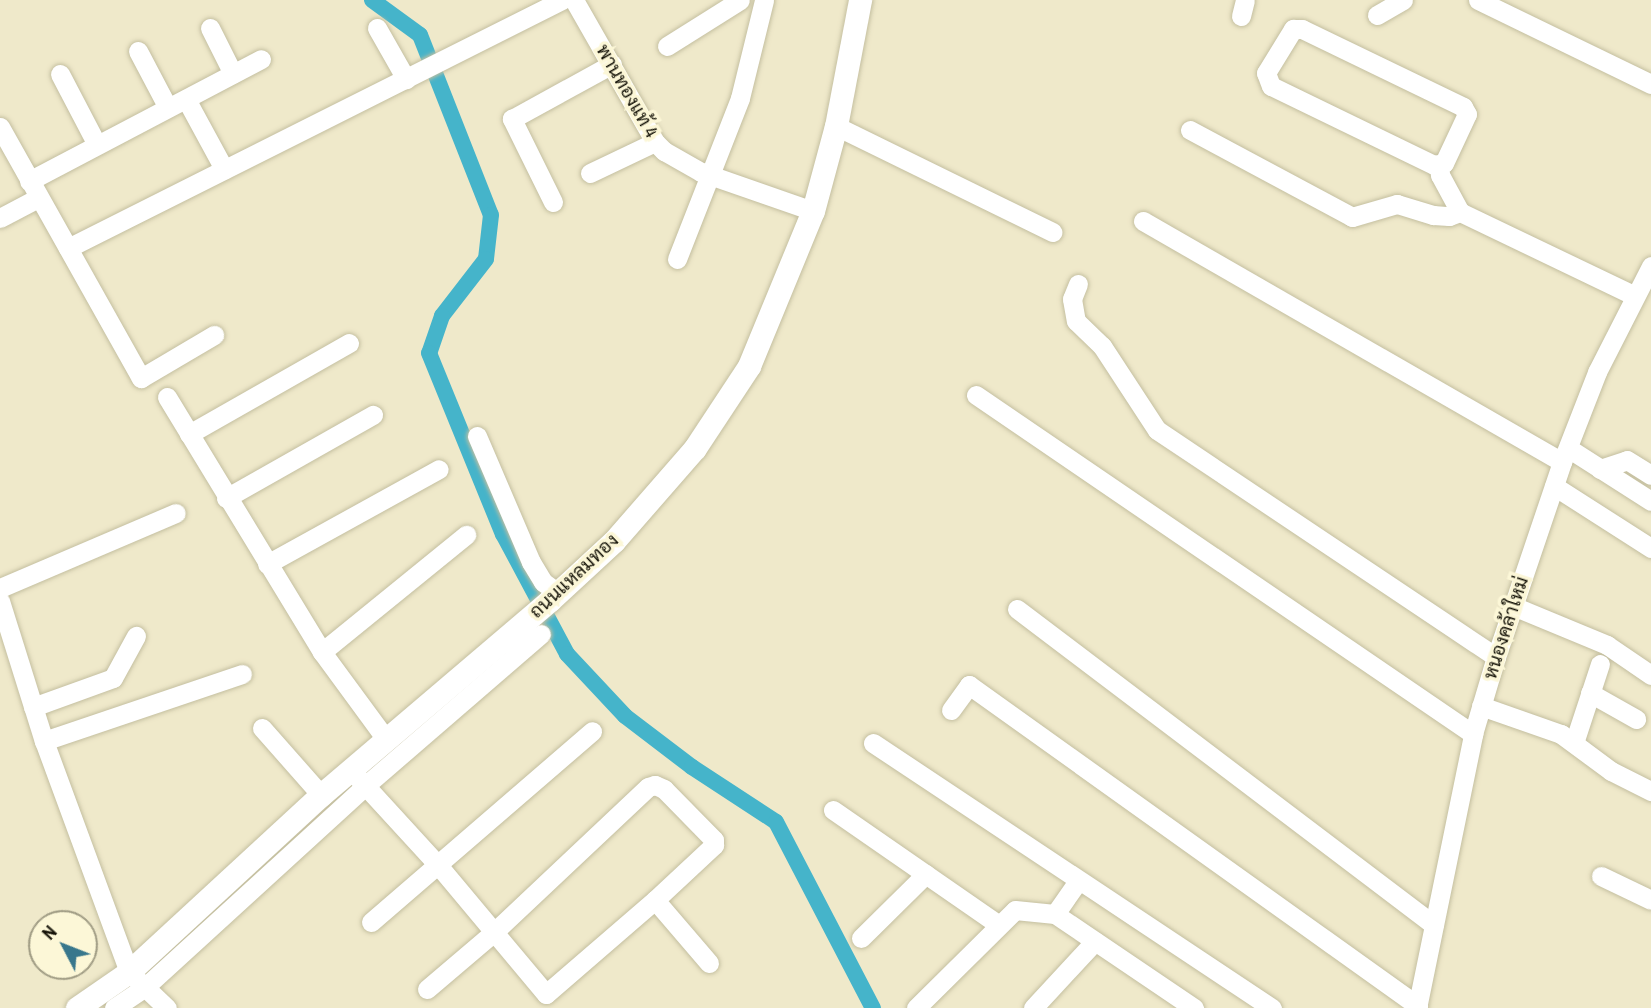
<!DOCTYPE html>
<meta charset="utf-8">
<style>
body{margin:0}
#map{position:relative;width:1651px;height:1008px;overflow:hidden;background:#efe9ca;font-family:"Archivo Narrow",Sarabun,sans-serif}
div>[style]{position:absolute}
[style*='--x']{left:calc(var(--x)*1px);top:calc(var(--y)*1px);width:calc(var(--w)*1px);rotate:calc(var(--a)*1deg)}
.canal>*{height:16px;margin:-8px;padding:0 8px;transform-origin:8px;border-radius:8px;background:#45b4ca}
.roads{filter:drop-shadow(0 0 2px #c4bfa0) drop-shadow(0 0 2px #c4bfa0)}
.minor>*{height:19px;margin:-9.5px;padding:0 9.5px;transform-origin:9.5px;border-radius:9.5px;background:#fff}
.major>*{height:23px;margin:-11.5px;padding:0 11.5px;transform-origin:11.5px;border-radius:11.5px;background:#fff}
span{translate:-50% -50%;white-space:nowrap;text-align:center;line-height:1.15;-webkit-text-stroke:7px #fcf7d7;paint-order:stroke}
.street-label{font-size:19px;color:#151308}
.north{position:absolute;left:28px;top:910px;width:70px;height:70px;box-sizing:border-box;background:#fcf7d7;border:2px solid #a09c84;border-radius:50%;rotate:312deg;font-size:19px;font-weight:700;line-height:28px;text-align:center;color:#151308}
.north::after{content:'';display:block;margin:auto;width:24px;height:32px;background:#38778c;clip-path:polygon(50% 0,100% 100%,50% 72%,0 100%)}
</style>
<div id="map">
<div class="canal">
<div style="--x:372;--y:0;--w:59;--a:36.1"></div>
<div style="--x:420;--y:35;--w:193;--a:68.5"></div>
<div style="--x:491;--y:215;--w:44;--a:96.5"></div>
<div style="--x:486;--y:259;--w:72;--a:127.7"></div>
<div style="--x:442;--y:316;--w:39;--a:109"></div>
<div style="--x:429;--y:353;--w:196;--a:67.8"></div>
<div style="--x:503;--y:534;--w:136;--a:61.9"></div>
<div style="--x:567;--y:654;--w:85;--a:46.9"></div>
<div style="--x:625;--y:716;--w:84;--a:37.3"></div>
<div style="--x:692;--y:767;--w:100;--a:33.2"></div>
<div style="--x:776;--y:822;--w:210;--a:62.5"></div>
</div>
<div class="roads">
<div class="minor">
<div style="--x:574;--y:0;--w:163;--a:60.3"></div>
<div style="--x:655;--y:142;--w:13;--a:45"></div>
<div style="--x:664;--y:151;--w:43;--a:29.6"></div>
<div style="--x:701;--y:172;--w:119;--a:19.2"></div>
<div style="--x:1478;--y:0;--w:192;--a:25.9"></div>
<div style="--x:1377;--y:15;--w:30;--a:-30"></div>
<div style="--x:1241;--y:16;--w:16;--a:-76"></div>
<div style="--x:210;--y:28;--w:51;--a:63.4"></div>
<div style="--x:377;--y:28;--w:59;--a:60.4"></div>
<div style="--x:1293;--y:29;--w:9;--a:0"></div>
<div style="--x:1302;--y:29;--w:179;--a:25.8"></div>
<div style="--x:1463;--y:107;--w:8;--a:60"></div>
<div style="--x:1467;--y:114;--w:54;--a:115.1"></div>
<div style="--x:1444;--y:163;--w:10;--a:169"></div>
<div style="--x:1434;--y:165;--w:181;--a:-154.1"></div>
<div style="--x:1271;--y:86;--w:14;--a:-111"></div>
<div style="--x:1266;--y:73;--w:52;--a:-58.5"></div>
<div style="--x:667;--y:46;--w:86;--a:-32.2"></div>
<div style="--x:138;--y:51;--w:64;--a:62.2"></div>
<div style="--x:60;--y:74;--w:78;--a:62.4"></div>
<div style="--x:186;--y:99;--w:80;--a:61.5"></div>
<div style="--x:836;--y:126;--w:241;--a:26.1"></div>
<div style="--x:0;--y:127;--w:288;--a:60.7"></div>
<div style="--x:141;--y:378;--w:85;--a:-30.5"></div>
<div style="--x:1190;--y:130;--w:184;--a:28.2"></div>
<div style="--x:1352;--y:217;--w:47;--a:-16.1"></div>
<div style="--x:1397;--y:204;--w:38;--a:17"></div>
<div style="--x:1433;--y:215;--w:16;--a:4"></div>
<div style="--x:1449;--y:216;--w:12;--a:-20"></div>
<div style="--x:1439;--y:166;--w:9;--a:84"></div>
<div style="--x:1440;--y:175;--w:42;--a:61.6"></div>
<div style="--x:1460;--y:212;--w:194;--a:25.6"></div>
<div style="--x:590;--y:173;--w:72;--a:-25.5"></div>
<div style="--x:29;--y:181;--w:262;--a:-27.7"></div>
<div style="--x:553;--y:202;--w:93;--a:-116.3"></div>
<div style="--x:512;--y:119;--w:114;--a:-28.8"></div>
<div style="--x:0;--y:218;--w:43;--a:-27.8"></div>
<div style="--x:1143;--y:221;--w:483;--a:29.9"></div>
<div style="--x:68;--y:248;--w:553;--a:-26.66"></div>
<div style="--x:677;--y:259;--w:173;--a:-68.6"></div>
<div style="--x:740;--y:98;--w:101;--a:-76.2"></div>
<div style="--x:1078;--y:284;--w:16;--a:112"></div>
<div style="--x:1072;--y:299;--w:22;--a:80"></div>
<div style="--x:1076;--y:321;--w:36;--a:44"></div>
<div style="--x:1102;--y:346;--w:100;--a:56.8"></div>
<div style="--x:1157;--y:430;--w:408;--a:33.8"></div>
<div style="--x:976;--y:395;--w:602;--a:34.3"></div>
<div style="--x:167;--y:397;--w:298;--a:58.7"></div>
<div style="--x:322;--y:652;--w:108;--a:53.7"></div>
<div style="--x:189;--y:434;--w:184;--a:-29.6"></div>
<div style="--x:477;--y:436;--w:137;--a:66.8"></div>
<div style="--x:531;--y:562;--w:23;--a:59"></div>
<div style="--x:543;--y:582;--w:19;--a:36"></div>
<div style="--x:1568;--y:448;--w:98;--a:32.6"></div>
<div style="--x:1600;--y:469;--w:28;--a:-18"></div>
<div style="--x:1627;--y:460;--w:28;--a:32"></div>
<div style="--x:1554;--y:486;--w:115;--a:32.6"></div>
<div style="--x:226;--y:498;--w:169;--a:-29.5"></div>
<div style="--x:267;--y:564;--w:196;--a:-28.9"></div>
<div style="--x:0;--y:588;--w:191;--a:-23.1"></div>
<div style="--x:0;--y:601;--w:147;--a:72.6"></div>
<div style="--x:44;--y:741;--w:246;--a:69.8"></div>
<div style="--x:129;--y:972;--w:52;--a:43.5"></div>
<div style="--x:1513;--y:606;--w:102;--a:22.5"></div>
<div style="--x:1607;--y:645;--w:53;--a:34.3"></div>
<div style="--x:1017;--y:609;--w:523;--a:37.15"></div>
<div style="--x:322;--y:652;--w:186;--a:-39.1"></div>
<div style="--x:1590;--y:693;--w:53;--a:29.5"></div>
<div style="--x:1481;--y:706;--w:85;--a:19.3"></div>
<div style="--x:1561;--y:734;--w:62;--a:36.5"></div>
<div style="--x:1611;--y:771;--w:45;--a:26.6"></div>
<div style="--x:33;--y:707;--w:85;--a:-19.9"></div>
<div style="--x:113;--y:678;--w:48;--a:-61.3"></div>
<div style="--x:951;--y:710;--w:31;--a:-54"></div>
<div style="--x:969;--y:685;--w:552;--a:35.56"></div>
<div style="--x:262;--y:728;--w:89;--a:48.6"></div>
<div style="--x:44;--y:741;--w:209;--a:-18.7"></div>
<div style="--x:873;--y:743;--w:479;--a:33.6"></div>
<div style="--x:1574;--y:743;--w:83;--a:-71.8"></div>
<div style="--x:350;--y:769;--w:130;--a:47.5"></div>
<div style="--x:438;--y:865;--w:87;--a:50.1"></div>
<div style="--x:494;--y:932;--w:81;--a:50"></div>
<div style="--x:546;--y:994;--w:144;--a:-40.8"></div>
<div style="--x:655;--y:900;--w:81;--a:-43"></div>
<div style="--x:714;--y:845;--w:5;--a:-90"></div>
<div style="--x:714;--y:840;--w:71;--a:-134.4"></div>
<div style="--x:664;--y:789;--w:10;--a:-156"></div>
<div style="--x:655;--y:785;--w:7;--a:164"></div>
<div style="--x:648;--y:787;--w:212;--a:136.7"></div>
<div style="--x:494;--y:932;--w:88;--a:139.6"></div>
<div style="--x:833;--y:810;--w:202;--a:34.7"></div>
<div style="--x:1601;--y:876;--w:55;--a:25.6"></div>
<div style="--x:655;--y:900;--w:83;--a:49.4"></div>
<div style="--x:1055;--y:914;--w:40;--a:-55.1"></div>
<div style="--x:371;--y:922;--w:292;--a:-40.8"></div>
<div style="--x:861;--y:938;--w:91;--a:-44.6"></div>
<div style="--x:114;--y:1008;--w:36;--a:-34"></div>
<div style="--x:144;--y:988;--w:301;--a:-42.4"></div>
<div style="--x:366;--y:785;--w:231;--a:-40.8"></div>
<div style="--x:916;--y:1008;--w:139;--a:-44.7"></div>
<div style="--x:1015;--y:910;--w:40;--a:5.7"></div>
<div style="--x:1055;--y:914;--w:168;--a:34.1"></div>
<div style="--x:1033;--y:1008;--w:91;--a:-47.2"></div>
<div style="--x:1417;--y:1008;--w:280;--a:-78.4"></div>
<div style="--x:1473;--y:734;--w:80;--a:-73.4"></div>
<div style="--x:1496;--y:657;--w:206;--a:-71.3"></div>
<div style="--x:1562;--y:462;--w:97;--a:-68.7"></div>
<div style="--x:1597;--y:372;--w:119;--a:-63"></div>
</div>
<div class="major">
<div style="--x:77;--y:1008;--w:63;--a:-34.7"></div>
<div style="--x:129;--y:972;--w:261;--a:-42.7"></div>
<div style="--x:321;--y:795;--w:299;--a:-40.4"></div>
<div style="--x:549;--y:601;--w:88;--a:-42.7"></div>
<div style="--x:614;--y:541;--w:123;--a:-48.9"></div>
<div style="--x:695;--y:448;--w:98;--a:-56.6"></div>
<div style="--x:749;--y:366;--w:168;--a:-67.6"></div>
<div style="--x:813;--y:211;--w:88;--a:-74.9"></div>
<div style="--x:836;--y:126;--w:128;--a:-79.2"></div>
</div>
</div>
<div class="street-label">
<span style="left:627px;top:91px;rotate:60deg">พานทองแท้ 4</span>
<span style="left:574px;top:576px;rotate:-43deg">ถนนแหลมทอง</span>
<span style="left:1506px;top:628px;rotate:-72deg">หนองคล้าใหม่</span>
</div>
<div class="north">N</div>
</div>
